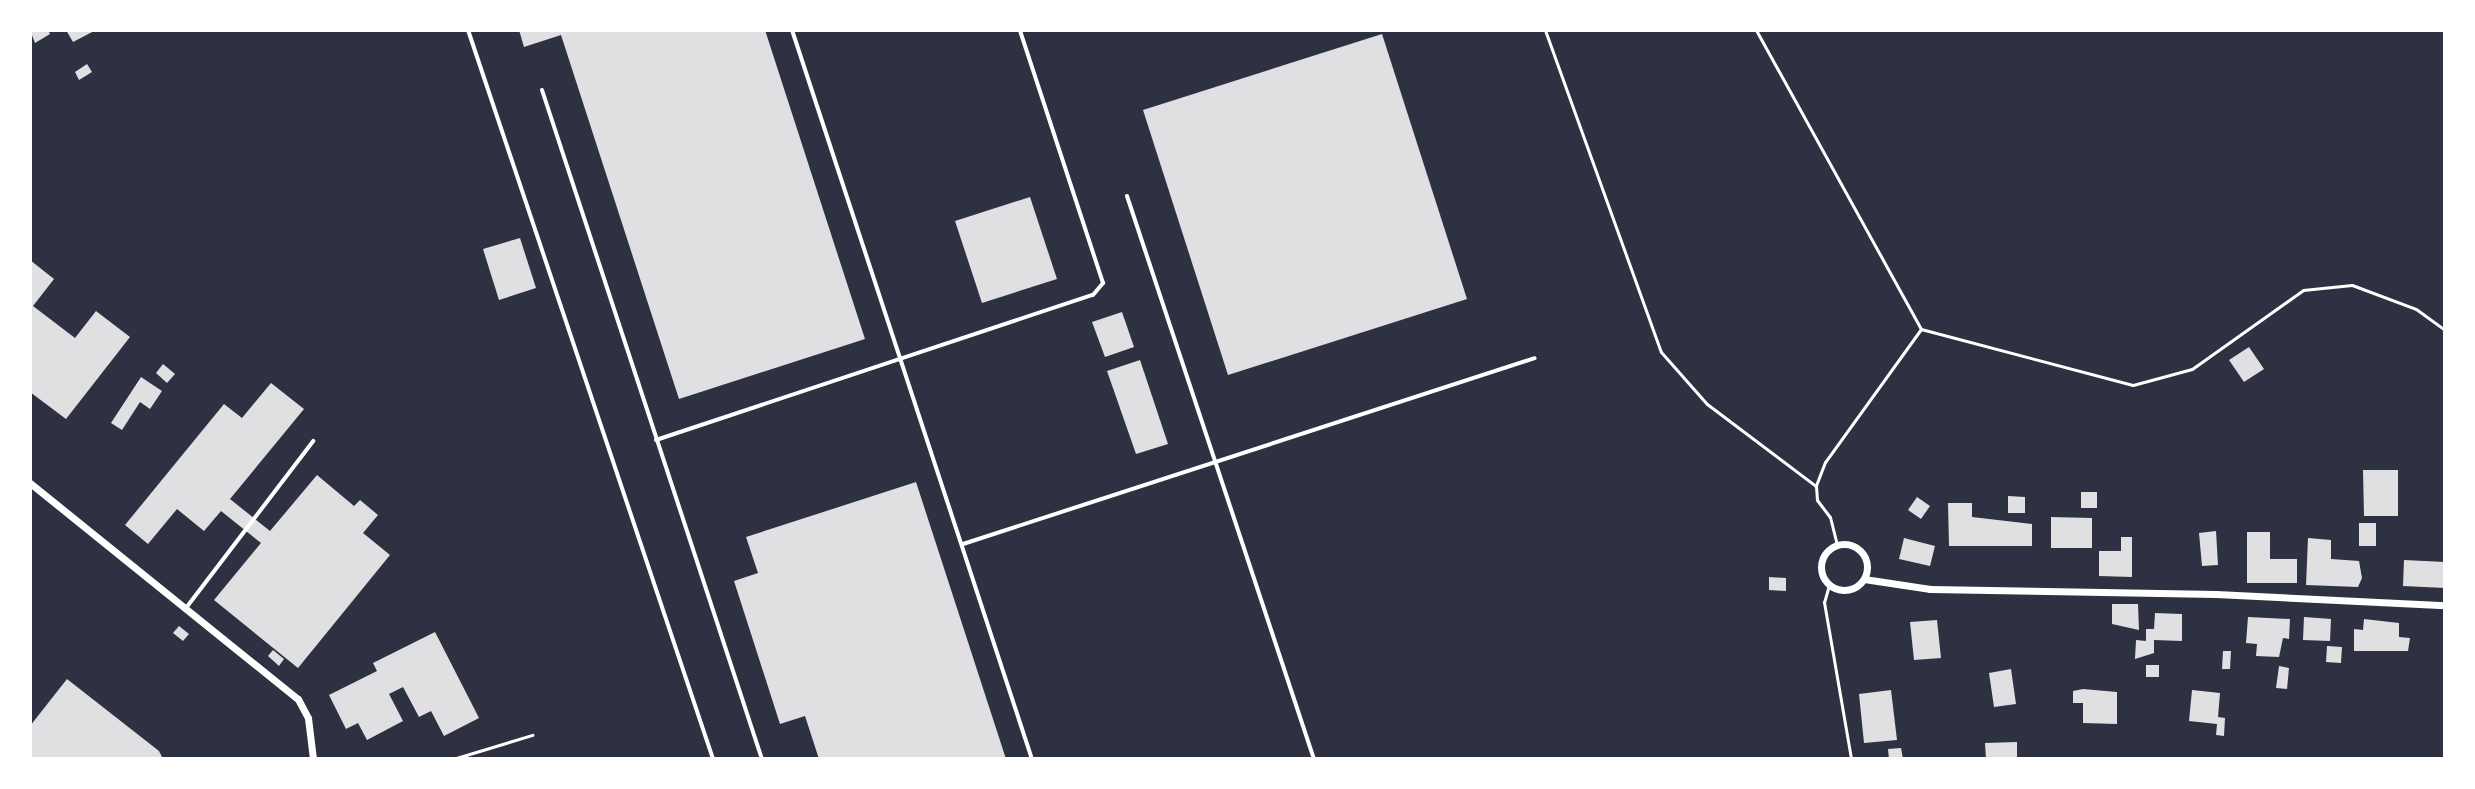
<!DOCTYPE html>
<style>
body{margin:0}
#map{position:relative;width:2475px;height:789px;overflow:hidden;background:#2d3142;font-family:Montserrat,sans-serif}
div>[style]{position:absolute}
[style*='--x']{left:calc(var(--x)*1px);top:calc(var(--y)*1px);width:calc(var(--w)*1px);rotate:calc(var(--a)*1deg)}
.building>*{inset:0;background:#e0e0e3}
.path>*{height:3px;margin:-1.5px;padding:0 1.5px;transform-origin:1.5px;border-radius:1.5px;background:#fff}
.service>*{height:4px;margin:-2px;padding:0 2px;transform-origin:2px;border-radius:2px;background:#fff}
.minor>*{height:7px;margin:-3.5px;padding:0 3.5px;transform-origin:3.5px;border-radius:3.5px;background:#fff}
.minor>.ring{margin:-3.5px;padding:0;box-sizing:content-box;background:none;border:7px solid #fff;border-radius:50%}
span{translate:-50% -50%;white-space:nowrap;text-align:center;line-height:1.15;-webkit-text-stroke:7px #fff;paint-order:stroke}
.frame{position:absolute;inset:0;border:32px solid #fff;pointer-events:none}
</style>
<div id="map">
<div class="building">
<div style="clip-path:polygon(30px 30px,48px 30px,50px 34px,35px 43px)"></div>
<div style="clip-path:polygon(66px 30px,96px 30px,73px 42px)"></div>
<div style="clip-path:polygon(519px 30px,765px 30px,865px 339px,679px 399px,561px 35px,524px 47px)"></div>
<div style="clip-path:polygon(1382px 34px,1467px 299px,1228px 375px,1143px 110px)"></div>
<div style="clip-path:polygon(87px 64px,92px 72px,79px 80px,75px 72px)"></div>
<div style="clip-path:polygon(1030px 197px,1057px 279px,982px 303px,955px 221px)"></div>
<div style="clip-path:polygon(520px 238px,536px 288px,499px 300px,483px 249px)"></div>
<div style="clip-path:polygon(30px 260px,54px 279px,33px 306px,75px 338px,96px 311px,130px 337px,66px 419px,30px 392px)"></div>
<div style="clip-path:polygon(1122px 312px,1134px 347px,1105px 357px,1092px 322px)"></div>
<div style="clip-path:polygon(2249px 347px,2264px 369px,2244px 382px,2229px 360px)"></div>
<div style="clip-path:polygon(1140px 360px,1168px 444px,1136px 454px,1107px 371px)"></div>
<div style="clip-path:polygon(163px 364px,175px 374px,167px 383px,156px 373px)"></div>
<div style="clip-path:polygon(141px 377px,162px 391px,150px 409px,140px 402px,122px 430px,111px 423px)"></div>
<div style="clip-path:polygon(271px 383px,304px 409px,230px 499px,270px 531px,317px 475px,354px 506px,360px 500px,378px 515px,363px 533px,390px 555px,298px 668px,214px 600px,261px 543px,221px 511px,204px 531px,177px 509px,148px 544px,125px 525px,224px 404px,242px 418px)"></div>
<div style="clip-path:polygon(2363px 470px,2398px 470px,2398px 516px,2364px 516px)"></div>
<div style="clip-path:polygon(916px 482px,1006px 759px,819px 759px,805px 716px,780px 724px,734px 581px,758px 573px,746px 537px)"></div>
<div style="clip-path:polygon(2081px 492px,2097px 492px,2097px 508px,2081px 508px)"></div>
<div style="clip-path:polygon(2008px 496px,2025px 497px,2025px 513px,2008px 513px)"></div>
<div style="clip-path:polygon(1917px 497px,1930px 506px,1921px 519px,1908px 510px)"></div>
<div style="clip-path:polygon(1948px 503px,1972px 503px,1972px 517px,2032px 524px,2032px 546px,1949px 546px)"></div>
<div style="clip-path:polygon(2051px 517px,2092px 518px,2092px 548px,2051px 548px)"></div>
<div style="clip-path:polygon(2359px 523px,2376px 523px,2376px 546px,2359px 546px)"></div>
<div style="clip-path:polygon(2216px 531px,2218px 565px,2202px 566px,2199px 533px)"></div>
<div style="clip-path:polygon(2247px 532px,2270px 532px,2270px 559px,2297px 559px,2297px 583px,2247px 583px)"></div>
<div style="clip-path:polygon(2121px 537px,2132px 537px,2132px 577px,2099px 576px,2099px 551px,2121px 551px)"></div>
<div style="clip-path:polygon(1904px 538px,1935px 546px,1930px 566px,1899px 559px)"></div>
<div style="clip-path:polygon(2308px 538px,2331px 540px,2331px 559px,2359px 561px,2362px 578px,2358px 587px,2306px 585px)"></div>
<div style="clip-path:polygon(2404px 560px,2445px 562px,2445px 588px,2403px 586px)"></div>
<div style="clip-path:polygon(1769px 577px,1786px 578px,1786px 591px,1769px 590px)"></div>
<div style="clip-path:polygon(2112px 604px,2138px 604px,2139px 630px,2112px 624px)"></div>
<div style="clip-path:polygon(2155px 613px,2182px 614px,2182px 641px,2154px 640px,2154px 653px,2135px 659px,2136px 640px,2146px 641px,2146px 629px,2154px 629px)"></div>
<div style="clip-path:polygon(2248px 617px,2290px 619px,2289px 639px,2283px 638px,2279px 657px,2256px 656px,2257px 644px,2246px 643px)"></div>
<div style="clip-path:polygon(2304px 617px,2331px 619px,2330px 641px,2303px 640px)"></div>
<div style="clip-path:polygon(2364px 619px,2399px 623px,2399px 637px,2410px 638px,2408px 651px,2354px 651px,2354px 629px,2363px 630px)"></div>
<div style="clip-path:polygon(1937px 620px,1941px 658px,1914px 660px,1910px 622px)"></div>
<div style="clip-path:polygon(179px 626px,189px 634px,183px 641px,173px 633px)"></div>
<div style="clip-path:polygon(435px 632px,479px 718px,444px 736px,431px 711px,419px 717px,403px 687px,389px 694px,403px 721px,367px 740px,358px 723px,346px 729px,329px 695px,377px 671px,373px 663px)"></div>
<div style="clip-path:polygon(2327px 646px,2342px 647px,2341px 663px,2326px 662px)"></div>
<div style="clip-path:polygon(273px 650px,284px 659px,279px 666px,268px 656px)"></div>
<div style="clip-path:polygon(2223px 651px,2231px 651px,2230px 669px,2222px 669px)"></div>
<div style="clip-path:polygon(2146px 665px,2159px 665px,2159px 677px,2146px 677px)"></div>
<div style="clip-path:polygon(2279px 666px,2289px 668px,2287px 689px,2276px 688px)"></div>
<div style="clip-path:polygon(2011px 669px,2016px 704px,1994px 707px,1989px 673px)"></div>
<div style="clip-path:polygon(67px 679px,159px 751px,163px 759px,30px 759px,30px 726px)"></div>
<div style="clip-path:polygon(2083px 689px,2117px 692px,2117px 724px,2083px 723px,2083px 703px,2073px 703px,2073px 691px)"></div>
<div style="clip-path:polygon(1891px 690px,1897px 740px,1864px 743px,1859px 694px)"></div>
<div style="clip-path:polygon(2192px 690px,2220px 693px,2218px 717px,2225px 718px,2224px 736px,2216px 735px,2217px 724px,2189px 721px)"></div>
<div style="clip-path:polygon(2017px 742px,2017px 759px,1986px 759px,1985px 743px)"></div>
<div style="clip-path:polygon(1901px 748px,1903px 759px,1889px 759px,1888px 749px)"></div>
</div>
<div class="path">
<div style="--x:1545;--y:30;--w:342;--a:70.2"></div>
<div style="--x:1661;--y:352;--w:69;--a:48.5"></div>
<div style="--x:1707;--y:404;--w:136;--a:37"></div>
<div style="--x:1756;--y:30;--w:342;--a:61.1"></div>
<div style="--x:1921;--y:329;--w:164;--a:125.8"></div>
<div style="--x:1825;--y:462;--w:26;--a:111"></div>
<div style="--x:1816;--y:486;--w:14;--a:86"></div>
<div style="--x:1817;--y:500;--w:21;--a:53"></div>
<div style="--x:1830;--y:517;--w:29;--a:76"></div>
<div style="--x:1921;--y:329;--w:219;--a:14.8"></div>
<div style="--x:2133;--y:385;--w:61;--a:-15.2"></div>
<div style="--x:2192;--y:369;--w:136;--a:-35.4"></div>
<div style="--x:2303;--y:290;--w:49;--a:-5.8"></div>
<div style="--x:2352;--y:285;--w:68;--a:20.6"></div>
<div style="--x:2416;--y:309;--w:36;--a:36"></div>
<div style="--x:1829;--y:585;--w:18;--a:106"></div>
<div style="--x:1824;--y:602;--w:159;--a:80.2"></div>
<div style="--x:453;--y:759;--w:83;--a:-16.9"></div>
</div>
<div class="service">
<div style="--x:468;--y:30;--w:769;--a:71.42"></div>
<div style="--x:792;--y:30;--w:767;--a:71.78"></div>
<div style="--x:542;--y:90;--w:704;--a:71.8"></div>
<div style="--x:1127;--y:196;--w:593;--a:71.63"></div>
<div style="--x:656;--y:440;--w:460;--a:-18.4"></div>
<div style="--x:1093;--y:295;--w:16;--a:-50"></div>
<div style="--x:1103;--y:283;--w:266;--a:-108.2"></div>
<div style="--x:963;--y:544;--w:601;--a:-18.01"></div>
<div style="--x:186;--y:608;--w:210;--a:-52.7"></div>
</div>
<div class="minor">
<div style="--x:30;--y:483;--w:344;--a:38.9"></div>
<div style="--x:298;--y:699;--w:21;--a:62"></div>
<div style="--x:308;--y:718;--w:41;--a:83"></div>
<div class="ring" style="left:1821px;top:544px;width:39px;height:39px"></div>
<div style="--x:1864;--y:579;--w:67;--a:8.6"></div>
<div style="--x:1930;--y:589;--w:286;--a:1"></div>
<div style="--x:2216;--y:594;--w:229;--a:2.8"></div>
</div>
<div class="frame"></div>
</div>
